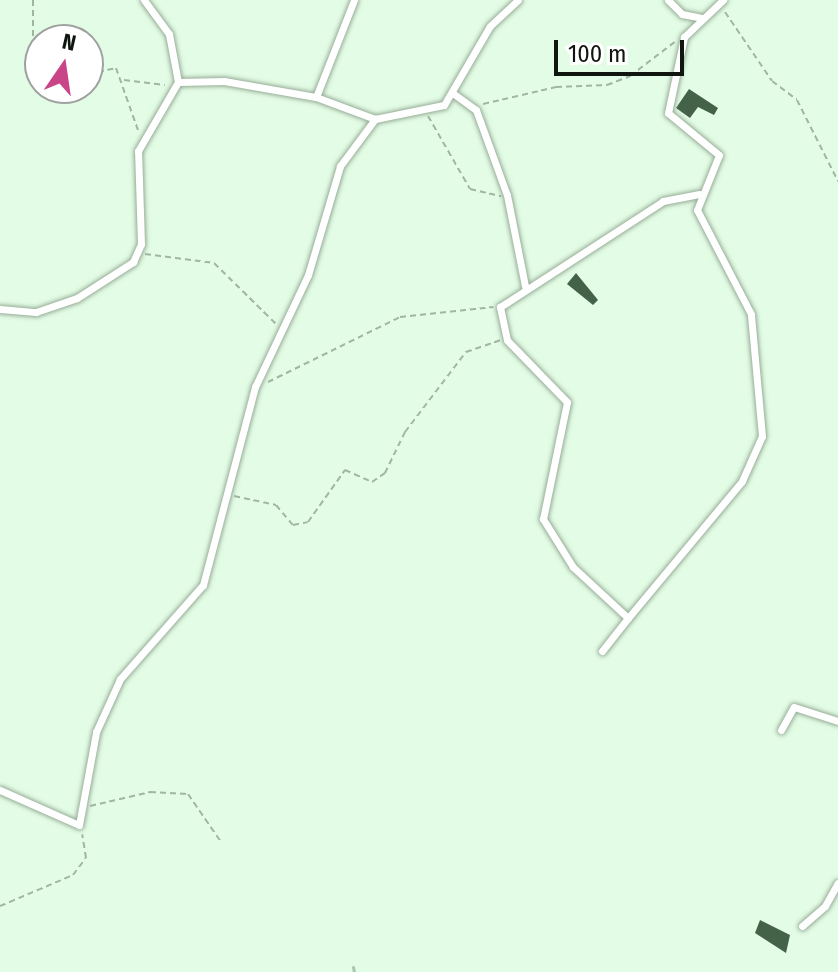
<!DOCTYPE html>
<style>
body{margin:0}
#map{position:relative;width:838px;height:972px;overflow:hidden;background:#e3fce5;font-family:"Fira Sans Condensed",sans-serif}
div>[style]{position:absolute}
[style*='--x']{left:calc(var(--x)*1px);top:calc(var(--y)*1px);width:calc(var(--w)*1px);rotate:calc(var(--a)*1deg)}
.stream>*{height:3px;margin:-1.5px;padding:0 1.5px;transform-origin:1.5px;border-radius:1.5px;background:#a7c9aa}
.building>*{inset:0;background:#446247}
.path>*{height:2px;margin-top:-1px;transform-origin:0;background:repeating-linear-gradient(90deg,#a1b5a3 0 6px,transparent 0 10px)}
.roads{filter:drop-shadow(0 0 2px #97ad98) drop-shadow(0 0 2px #97ad98)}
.street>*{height:7px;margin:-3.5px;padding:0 3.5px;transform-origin:3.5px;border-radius:3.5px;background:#fff}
span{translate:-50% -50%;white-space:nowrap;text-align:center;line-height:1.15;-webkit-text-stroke:8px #fff;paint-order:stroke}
.north{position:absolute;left:24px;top:24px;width:80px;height:80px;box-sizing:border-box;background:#fff;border:2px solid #9fa29f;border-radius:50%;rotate:13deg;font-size:22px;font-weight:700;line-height:32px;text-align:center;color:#0e160f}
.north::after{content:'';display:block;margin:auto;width:28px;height:36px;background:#ca4588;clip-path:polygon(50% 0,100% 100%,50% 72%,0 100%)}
.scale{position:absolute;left:554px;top:40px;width:130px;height:36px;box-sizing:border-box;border:4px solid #0e160f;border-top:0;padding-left:10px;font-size:24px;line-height:28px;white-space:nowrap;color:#0e160f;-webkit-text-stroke:6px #fff;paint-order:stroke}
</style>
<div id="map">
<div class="stream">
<div style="--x:353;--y:967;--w:5;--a:79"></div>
</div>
<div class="building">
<div style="clip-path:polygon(689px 89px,718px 108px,714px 115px,698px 107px,690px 118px,676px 108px)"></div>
<div style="clip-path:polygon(576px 273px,598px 300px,593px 305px,567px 284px)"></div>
<div style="clip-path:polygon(760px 920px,790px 935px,786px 953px,755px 933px)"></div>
</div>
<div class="path">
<div style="--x:33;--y:0;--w:61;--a:90"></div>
<div style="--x:33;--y:61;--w:9;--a:41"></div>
<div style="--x:725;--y:12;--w:83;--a:55.7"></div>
<div style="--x:772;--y:81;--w:31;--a:37"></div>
<div style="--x:797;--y:100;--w:91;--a:63.2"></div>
<div style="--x:88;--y:74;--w:29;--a:-12"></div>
<div style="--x:116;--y:68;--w:69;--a:70.5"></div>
<div style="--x:124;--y:80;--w:41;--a:7"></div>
<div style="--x:483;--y:104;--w:75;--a:-13.1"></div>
<div style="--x:556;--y:87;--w:51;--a:-2.2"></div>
<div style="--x:607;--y:85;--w:25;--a:-21"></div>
<div style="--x:630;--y:76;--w:58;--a:-37.3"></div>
<div style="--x:428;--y:116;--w:84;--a:60.1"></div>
<div style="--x:470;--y:189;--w:32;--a:13"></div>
<div style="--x:145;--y:254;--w:70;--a:7.4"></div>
<div style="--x:214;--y:263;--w:87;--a:44.5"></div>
<div style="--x:268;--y:382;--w:147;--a:-26.2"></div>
<div style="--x:400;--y:317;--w:94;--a:-6.1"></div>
<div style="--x:234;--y:496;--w:43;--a:12.1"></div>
<div style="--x:276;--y:505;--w:26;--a:50"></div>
<div style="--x:293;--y:525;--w:15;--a:-11"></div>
<div style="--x:308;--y:522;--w:64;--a:-54.6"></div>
<div style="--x:345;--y:470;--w:30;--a:24"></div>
<div style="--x:372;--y:482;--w:16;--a:-35"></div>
<div style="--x:385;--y:473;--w:46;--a:-64"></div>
<div style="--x:405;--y:432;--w:101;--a:-52.7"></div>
<div style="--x:466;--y:352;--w:37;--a:-19"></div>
<div style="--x:90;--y:806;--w:62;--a:-13.1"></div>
<div style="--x:150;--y:792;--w:38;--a:3"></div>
<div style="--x:188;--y:794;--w:58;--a:55.5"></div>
<div style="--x:0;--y:906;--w:79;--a:-23"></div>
<div style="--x:73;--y:875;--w:21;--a:-53"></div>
<div style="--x:86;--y:858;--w:24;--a:-99"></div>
</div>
<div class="roads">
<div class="street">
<div style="--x:144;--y:0;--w:42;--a:53.7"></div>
<div style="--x:169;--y:34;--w:49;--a:79.4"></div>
<div style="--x:178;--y:82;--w:46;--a:-1.2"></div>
<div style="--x:224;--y:81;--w:93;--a:9.9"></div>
<div style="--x:316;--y:97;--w:63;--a:20.4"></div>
<div style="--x:375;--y:119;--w:70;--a:-11.5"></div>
<div style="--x:444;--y:105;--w:91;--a:-59.8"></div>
<div style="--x:490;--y:26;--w:38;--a:-43"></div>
<div style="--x:668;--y:0;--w:20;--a:45"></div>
<div style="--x:682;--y:14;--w:20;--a:11"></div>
<div style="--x:454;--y:94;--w:27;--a:36"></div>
<div style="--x:476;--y:110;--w:90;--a:70"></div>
<div style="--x:507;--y:195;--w:93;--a:78.8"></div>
<div style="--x:316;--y:97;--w:104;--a:-68.6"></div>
<div style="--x:0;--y:309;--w:36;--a:5"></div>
<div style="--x:36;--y:312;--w:43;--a:-18.9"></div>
<div style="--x:77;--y:298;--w:67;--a:-32.7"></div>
<div style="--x:133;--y:262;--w:20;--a:-66"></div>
<div style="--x:141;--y:244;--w:93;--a:-91.8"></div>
<div style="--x:138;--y:151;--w:80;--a:-59.9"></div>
<div style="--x:628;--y:618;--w:178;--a:-50.2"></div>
<div style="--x:742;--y:481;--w:49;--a:-66"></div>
<div style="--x:762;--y:436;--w:122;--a:-95.2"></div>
<div style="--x:751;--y:314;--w:117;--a:-117.4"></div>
<div style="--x:697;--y:210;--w:59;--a:-68.2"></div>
<div style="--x:719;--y:155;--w:66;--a:-140.5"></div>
<div style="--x:668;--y:113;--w:78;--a:-78.1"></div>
<div style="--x:684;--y:37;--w:54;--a:-43.5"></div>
<div style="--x:602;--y:651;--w:42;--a:-51.8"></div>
<div style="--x:628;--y:618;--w:75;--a:-137.2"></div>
<div style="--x:573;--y:567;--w:57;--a:-122"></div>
<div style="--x:543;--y:519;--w:119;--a:-78.4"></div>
<div style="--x:567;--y:402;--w:86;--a:-134.1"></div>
<div style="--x:507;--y:340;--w:34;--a:-102"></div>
<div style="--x:500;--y:307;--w:194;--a:-33"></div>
<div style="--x:663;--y:201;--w:37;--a:-11"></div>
<div style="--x:781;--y:730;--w:26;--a:-61"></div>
<div style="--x:794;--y:707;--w:46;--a:17.7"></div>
<div style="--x:0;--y:790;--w:86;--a:23.9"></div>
<div style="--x:79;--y:825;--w:95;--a:-79.6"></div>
<div style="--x:96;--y:732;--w:58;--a:-65.6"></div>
<div style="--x:120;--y:679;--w:125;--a:-48.6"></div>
<div style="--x:203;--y:585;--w:205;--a:-75.3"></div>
<div style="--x:255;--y:387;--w:124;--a:-64.7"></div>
<div style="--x:308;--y:275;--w:114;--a:-73.6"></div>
<div style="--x:340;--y:166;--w:59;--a:-53.3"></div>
<div style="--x:802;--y:926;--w:30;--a:-41"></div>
<div style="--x:825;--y:906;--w:26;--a:-61"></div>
</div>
</div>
<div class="north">N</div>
<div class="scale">100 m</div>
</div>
